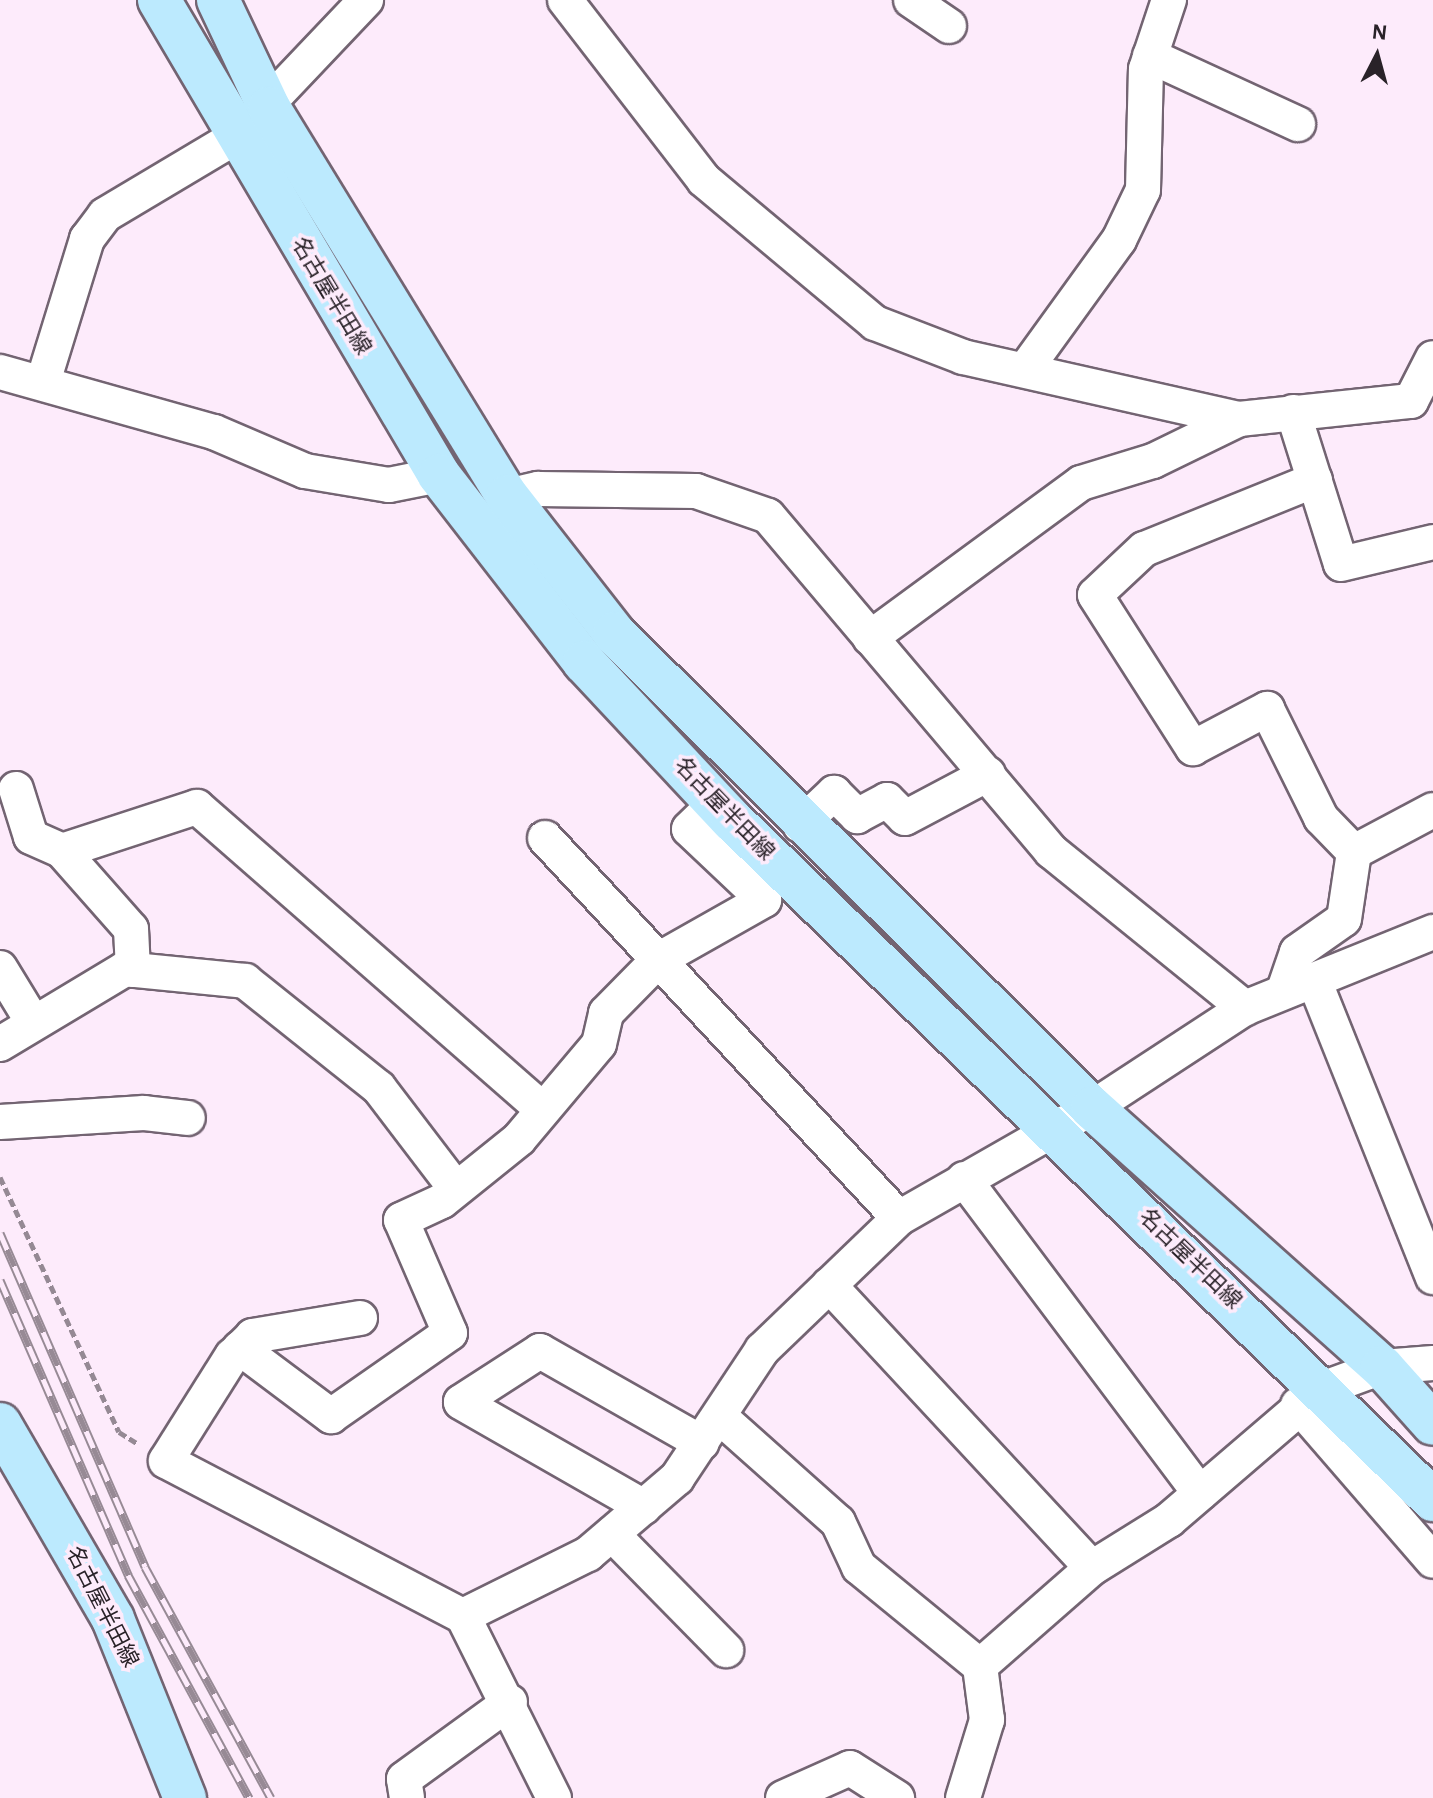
<!DOCTYPE html>
<meta charset="utf-8">
<style>
body{margin:0}
#map{position:relative;width:1433px;height:1798px;overflow:hidden;background:#fdebfb;font-family:"Alegreya Sans","Noto Sans JP",sans-serif}
div>[style]{position:absolute}
.path>*{height:5px;margin-top:-2.5px;transform-origin:0;background:repeating-linear-gradient(90deg,#958994 0 8px,transparent 0 12px)}
.roads{filter:drop-shadow(2px 0 #736472) drop-shadow(-2px 0 #736472) drop-shadow(0 2px #736472) drop-shadow(0 -2px #736472)}
.minor>*{height:34px;margin:-17px;padding:0 17px;transform-origin:17px;border-radius:17px;background:#fff}
.major>*{height:42px;margin:-21px;padding:0 21px;transform-origin:21px;border-radius:21px;background:#bceafe}
.rail>*{height:9px;margin-top:-4.5px;transform-origin:0;background:repeating-linear-gradient(90deg,#fdebfb 0 18px,#978a95 0 36px);box-sizing:border-box;border-block:2px solid #978a95}
span{translate:-50% -50%;white-space:nowrap;text-align:center;line-height:1.15;-webkit-text-stroke:7px #fdebfb;paint-order:stroke}
.street-label{font-size:22px;color:#292228}
.north{position:absolute;left:1337px;top:16px;width:80px;height:80px;-webkit-text-stroke:6px #fdebfb;paint-order:stroke;rotate:6deg;font-size:22px;font-weight:700;line-height:32px;text-align:center;color:#292228}
.north::after{content:'';display:block;margin:auto;width:28px;height:36px;background:#292228;clip-path:polygon(50% 0,100% 100%,50% 72%,0 100%)}
</style>
<div id="map">
<div class="path">
<i style="left:0;top:1177px;width:281px;rotate:65deg"></i>
<i style="left:119px;top:1432px;width:22px;rotate:32deg"></i>
</div>
<div class="roads">
<div class="minor">
<i style="left:565px;top:0;width:227px;rotate:52.3deg"></i>
<i style="left:704px;top:180px;width:223px;rotate:39.9deg"></i>
<i style="left:875px;top:323px;width:94px;rotate:21.1deg"></i>
<i style="left:963px;top:357px;width:283px;rotate:12.7deg"></i>
<i style="left:911px;top:0;width:46px;rotate:34.4deg"></i>
<i style="left:1150px;top:56px;width:163px;rotate:24.7deg"></i>
<i style="left:1027px;top:367px;width:157px;rotate:-54.1deg"></i>
<i style="left:1119px;top:240px;width:55px;rotate:-64.4deg"></i>
<i style="left:1143px;top:190px;width:121px;rotate:-88.6deg"></i>
<i style="left:1146px;top:69px;width:73px;rotate:-71.6deg"></i>
<i style="left:0;top:372px;width:222px;rotate:15.7deg"></i>
<i style="left:214px;top:432px;width:99px;rotate:23.2deg"></i>
<i style="left:305px;top:471px;width:85px;rotate:9.5deg"></i>
<i style="left:389px;top:485px;width:51px;rotate:-11.3deg"></i>
<i style="left:43px;top:382px;width:150px;rotate:-72.9deg"></i>
<i style="left:87px;top:239px;width:30px;rotate:-53deg"></i>
<i style="left:105px;top:215px;width:152px;rotate:-30.8deg"></i>
<i style="left:236px;top:137px;width:189px;rotate:-46.5deg"></i>
<i style="left:1293px;top:412px;width:159px;rotate:72.5deg"></i>
<i style="left:1341px;top:564px;width:95px;rotate:-13.4deg"></i>
<i style="left:1315px;top:480px;width:184px;rotate:158deg"></i>
<i style="left:1144px;top:549px;width:67px;rotate:136.8deg"></i>
<i style="left:1095px;top:595px;width:182px;rotate:57.4deg"></i>
<i style="left:1193px;top:748px;width:84px;rotate:-27.8deg"></i>
<i style="left:1267px;top:709px;width:122px;rotate:63.6deg"></i>
<i style="left:1321px;top:818px;width:47px;rotate:45.9deg"></i>
<i style="left:507px;top:496px;width:32px;rotate:-13deg"></i>
<i style="left:538px;top:489px;width:158px;rotate:0.7deg"></i>
<i style="left:696px;top:491px;width:76px;rotate:19.1deg"></i>
<i style="left:768px;top:516px;width:439px;rotate:49.8deg"></i>
<i style="left:1051px;top:851px;width:250px;rotate:39deg"></i>
<i style="left:870px;top:638px;width:262px;rotate:-36.3deg"></i>
<i style="left:1081px;top:483px;width:75px;rotate:-17deg"></i>
<i style="left:1153px;top:461px;width:96px;rotate:-26deg"></i>
<i style="left:1239px;top:419px;width:173px;rotate:-6deg"></i>
<i style="left:1411px;top:401px;width:48px;rotate:-62.9deg"></i>
<i style="left:16px;top:789px;width:50px;rotate:72.6deg"></i>
<i style="left:31px;top:837px;width:34px;rotate:24deg"></i>
<i style="left:62px;top:851px;width:142px;rotate:-18.1deg"></i>
<i style="left:197px;top:807px;width:459px;rotate:41.2deg"></i>
<i style="left:800px;top:825px;width:47px;rotate:-43.3deg"></i>
<i style="left:834px;top:793px;width:33px;rotate:45deg"></i>
<i style="left:857px;top:816px;width:34px;rotate:-28deg"></i>
<i style="left:887px;top:800px;width:25px;rotate:45deg"></i>
<i style="left:905px;top:818px;width:94px;rotate:-27.9deg"></i>
<i style="left:545px;top:838px;width:519px;rotate:47.03deg"></i>
<i style="left:62px;top:851px;width:104px;rotate:48.5deg"></i>
<i style="left:131px;top:929px;width:41px;rotate:87.2deg"></i>
<i style="left:0;top:968px;width:63px;rotate:58.6deg"></i>
<i style="left:1314px;top:980px;width:320px;rotate:68.2deg"></i>
<i style="left:1285px;top:987px;width:37px;rotate:-71deg"></i>
<i style="left:1297px;top:952px;width:57px;rotate:-35.1deg"></i>
<i style="left:1344px;top:919px;width:68px;rotate:-81.5deg"></i>
<i style="left:1354px;top:852px;width:89px;rotate:-28deg"></i>
<i style="left:0;top:1044px;width:146px;rotate:-31deg"></i>
<i style="left:125px;top:969px;width:121px;rotate:5.7deg"></i>
<i style="left:245px;top:981px;width:171px;rotate:38.6deg"></i>
<i style="left:379px;top:1088px;width:122px;rotate:52.7deg"></i>
<i style="left:0;top:1122px;width:144px;rotate:-3.6deg"></i>
<i style="left:144px;top:1113px;width:44px;rotate:6.5deg"></i>
<i style="left:964px;top:1179px;width:393px;rotate:53.1deg"></i>
<i style="left:829px;top:1285px;width:386px;rotate:47.1deg"></i>
<i style="left:360px;top:1318px;width:109px;rotate:170.5deg"></i>
<i style="left:253px;top:1336px;width:29px;rotate:136deg"></i>
<i style="left:232px;top:1356px;width:124px;rotate:122.2deg"></i>
<i style="left:166px;top:1461px;width:335px;rotate:27.6deg"></i>
<i style="left:240px;top:1348px;width:114px;rotate:36.8deg"></i>
<i style="left:331px;top:1416px;width:145px;rotate:-34.9deg"></i>
<i style="left:450px;top:1333px;width:123px;rotate:-113.4deg"></i>
<i style="left:401px;top:1220px;width:45px;rotate:-24.9deg"></i>
<i style="left:442px;top:1201px;width:99px;rotate:-38.8deg"></i>
<i style="left:519px;top:1139px;width:124px;rotate:-49.9deg"></i>
<i style="left:599px;top:1044px;width:32px;rotate:-77deg"></i>
<i style="left:606px;top:1013px;width:74px;rotate:-45.5deg"></i>
<i style="left:658px;top:960px;width:122px;rotate:-29.5deg"></i>
<i style="left:764px;top:900px;width:103px;rotate:-136.6deg"></i>
<i style="left:689px;top:829px;width:37px;rotate:-44deg"></i>
<i style="left:1298px;top:1405px;width:206px;rotate:49.1deg"></i>
<i style="left:720px;top:1417px;width:158px;rotate:41.7deg"></i>
<i style="left:838px;top:1522px;width:50px;rotate:65deg"></i>
<i style="left:859px;top:1567px;width:156px;rotate:39.3deg"></i>
<i style="left:644px;top:1507px;width:211px;rotate:-150.2deg"></i>
<i style="left:461px;top:1402px;width:94px;rotate:-32.8deg"></i>
<i style="left:540px;top:1351px;width:186px;rotate:29.6deg"></i>
<i style="left:612px;top:1534px;width:163px;rotate:45.5deg"></i>
<i style="left:407px;top:1798px;width:19px;rotate:-99deg"></i>
<i style="left:404px;top:1779px;width:131px;rotate:-36deg"></i>
<i style="left:554px;top:1798px;width:203px;rotate:-116.6deg"></i>
<i style="left:463px;top:1616px;width:140px;rotate:-26.4deg"></i>
<i style="left:588px;top:1554px;width:117px;rotate:-40.5deg"></i>
<i style="left:677px;top:1478px;width:154px;rotate:-56.4deg"></i>
<i style="left:762px;top:1350px;width:190px;rotate:-43.9deg"></i>
<i style="left:899px;top:1218px;width:222px;rotate:-29.7deg"></i>
<i style="left:1092px;top:1108px;width:183px;rotate:-33.2deg"></i>
<i style="left:1245px;top:1008px;width:203px;rotate:-22deg"></i>
<i style="left:783px;top:1798px;width:73px;rotate:-24.1deg"></i>
<i style="left:850px;top:1768px;width:56px;rotate:32.6deg"></i>
<i style="left:963px;top:1798px;width:82px;rotate:-72.9deg"></i>
<i style="left:987px;top:1720px;width:54px;rotate:-97.4deg"></i>
<i style="left:980px;top:1666px;width:149px;rotate:-41.2deg"></i>
<i style="left:1092px;top:1568px;width:91px;rotate:-31.9deg"></i>
<i style="left:1169px;top:1520px;width:201px;rotate:-40.6deg"></i>
<i style="left:1322px;top:1389px;width:64px;rotate:-20.1deg"></i>
<i style="left:1382px;top:1367px;width:51px;rotate:-4.5deg"></i>
</div>
<div class="major">
<i style="left:159px;top:0;width:551px;rotate:59.48deg"></i>
<i style="left:439px;top:475px;width:237px;rotate:52.2deg"></i>
<i style="left:584px;top:662px;width:216px;rotate:46.9deg"></i>
<i style="left:732px;top:820px;width:977px;rotate:44.13deg"></i>
<i style="left:218px;top:0;width:119px;rotate:64.7deg"></i>
<i style="left:269px;top:108px;width:455px;rotate:58.5deg"></i>
<i style="left:507px;top:496px;width:174px;rotate:52deg"></i>
<i style="left:614px;top:633px;width:674px;rotate:44.82deg"></i>
<i style="left:1092px;top:1108px;width:389px;rotate:41.8deg"></i>
<i style="left:1382px;top:1367px;width:76px;rotate:48.2deg"></i>
<i style="left:0;top:1424px;width:225px;rotate:59.9deg"></i>
<i style="left:113px;top:1619px;width:193px;rotate:68.1deg"></i>
</div>
</div>
<div class="rail">
<i style="left:0;top:1233px;width:364px;rotate:66.5deg"></i>
<i style="left:145px;top:1567px;width:263px;rotate:61.4deg"></i>
<i style="left:0;top:1280px;width:322px;rotate:66.5deg"></i>
<i style="left:128px;top:1575px;width:254px;rotate:61.5deg"></i>
</div>
<div class="street-label">
<span style="left:331px;top:296px;rotate:59deg">名古屋半田線</span>
<span style="left:724px;top:809px;rotate:46deg">名古屋半田線</span>
<span style="left:1190px;top:1259px;rotate:44deg">名古屋半田線</span>
<span style="left:102px;top:1607px;rotate:63deg">名古屋半田線</span>
</div>
<div class="north">N</div>
</div>
